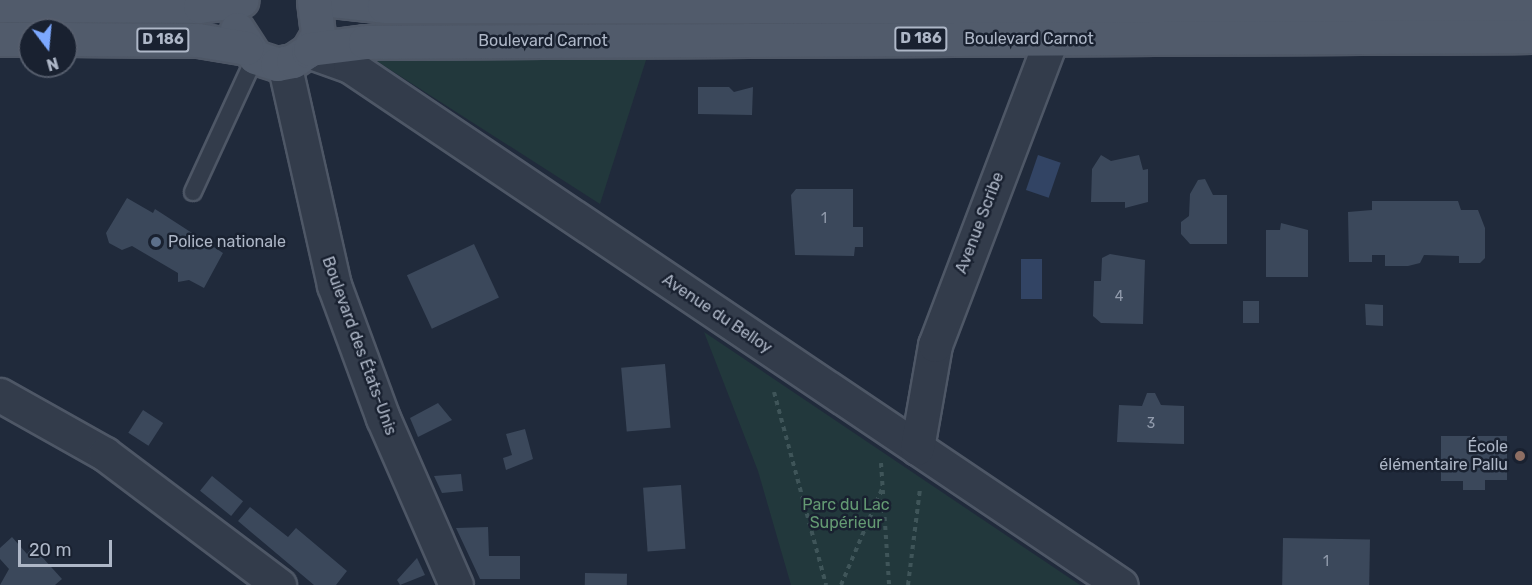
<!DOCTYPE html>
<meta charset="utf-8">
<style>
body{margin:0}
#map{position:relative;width:1532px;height:585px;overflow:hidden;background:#202a3b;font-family:Rubik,sans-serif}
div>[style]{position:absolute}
.green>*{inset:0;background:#22383c}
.water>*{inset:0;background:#324464;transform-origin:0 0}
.building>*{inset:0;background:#3b485b;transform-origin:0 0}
.path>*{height:4px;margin-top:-2px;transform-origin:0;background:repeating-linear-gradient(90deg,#3f5559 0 4.5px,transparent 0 9px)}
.roads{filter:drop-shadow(2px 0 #4e5766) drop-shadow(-2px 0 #4e5766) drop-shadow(0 2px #4e5766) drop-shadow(0 -2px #4e5766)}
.service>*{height:16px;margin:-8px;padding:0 8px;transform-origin:8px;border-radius:8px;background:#333c4b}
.minor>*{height:33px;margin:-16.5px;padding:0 16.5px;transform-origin:16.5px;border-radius:16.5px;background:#333c4b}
.primary>*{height:33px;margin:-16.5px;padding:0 16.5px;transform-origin:16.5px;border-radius:16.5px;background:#515b6b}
.dots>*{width:16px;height:16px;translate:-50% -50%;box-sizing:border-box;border:3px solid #192130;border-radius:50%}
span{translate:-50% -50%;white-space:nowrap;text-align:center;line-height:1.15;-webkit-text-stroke:5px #192130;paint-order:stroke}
.number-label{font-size:14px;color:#919bac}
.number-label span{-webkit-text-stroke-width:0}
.shield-label span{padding:2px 4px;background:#192130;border:2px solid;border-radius:4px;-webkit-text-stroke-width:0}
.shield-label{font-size:15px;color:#aeb7c7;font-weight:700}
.street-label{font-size:16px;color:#aeb7c7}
.poi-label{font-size:16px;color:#aeb7c7}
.left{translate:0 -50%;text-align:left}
.right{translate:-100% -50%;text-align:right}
.park-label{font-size:16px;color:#649a73}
.north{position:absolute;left:18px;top:18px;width:60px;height:60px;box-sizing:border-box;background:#192130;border:2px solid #555d6c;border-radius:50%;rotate:164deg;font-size:16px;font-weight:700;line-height:24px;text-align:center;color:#aeb7c7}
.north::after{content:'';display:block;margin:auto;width:21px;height:27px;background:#7ca8ff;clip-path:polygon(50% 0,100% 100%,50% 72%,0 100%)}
.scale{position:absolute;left:18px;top:540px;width:94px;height:27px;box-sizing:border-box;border:3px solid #aeb7c7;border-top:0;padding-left:8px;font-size:18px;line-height:21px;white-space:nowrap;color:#aeb7c7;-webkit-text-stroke:4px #192130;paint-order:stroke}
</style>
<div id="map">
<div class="green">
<i style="clip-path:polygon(647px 57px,600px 204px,375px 60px)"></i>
<i style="clip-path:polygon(704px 332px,1080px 585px,791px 585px,758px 471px)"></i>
</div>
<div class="water">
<i style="left:1038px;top:155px;width:24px;height:37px;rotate:19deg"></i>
<i style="left:1021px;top:259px;width:21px;height:40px"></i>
</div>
<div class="building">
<i style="clip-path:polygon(698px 87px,729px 87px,734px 92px,753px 87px,752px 115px,698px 114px)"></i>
<i style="clip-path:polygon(1101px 155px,1111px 161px,1139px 155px,1143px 170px,1148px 169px,1148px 202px,1125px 208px,1125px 202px,1091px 202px,1092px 169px)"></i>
<i style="clip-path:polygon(1205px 179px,1213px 195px,1227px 195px,1227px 244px,1190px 244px,1181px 234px,1181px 222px,1189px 216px,1190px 194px,1198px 180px)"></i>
<i style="clip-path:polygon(796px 189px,853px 189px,853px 227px,863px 227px,863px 247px,855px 247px,854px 256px,795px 255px,791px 195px)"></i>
<i style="clip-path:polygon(127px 198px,153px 213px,155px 209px,223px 253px,204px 288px,189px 280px,178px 282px,178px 273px,132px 246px,122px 250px,109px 243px,106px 233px)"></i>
<i style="clip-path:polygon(1372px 201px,1458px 201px,1461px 210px,1478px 210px,1485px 228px,1485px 258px,1480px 263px,1459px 263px,1459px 256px,1424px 255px,1420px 263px,1408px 266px,1385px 266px,1385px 255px,1372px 255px,1372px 262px,1349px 262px,1348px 212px,1372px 210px)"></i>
<i style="clip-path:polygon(1281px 223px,1308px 230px,1308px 277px,1266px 277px,1266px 230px,1280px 230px)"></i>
<i style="left:474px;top:244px;width:59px;height:74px;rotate:65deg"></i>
<i style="clip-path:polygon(1110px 254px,1145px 260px,1143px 324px,1101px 323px,1093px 316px,1094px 281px,1101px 281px,1102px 258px)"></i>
<i style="left:1243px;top:301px;width:16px;height:22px"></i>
<i style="clip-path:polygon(1365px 304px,1383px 305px,1383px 326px,1366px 325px)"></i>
<i style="left:665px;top:364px;width:64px;height:44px;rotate:85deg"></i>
<i style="clip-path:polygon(1147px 393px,1155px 393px,1161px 405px,1184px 406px,1184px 444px,1117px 442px,1119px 405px,1142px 406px)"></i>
<i style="clip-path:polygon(438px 403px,452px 420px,418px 437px,410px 418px)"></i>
<i style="left:143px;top:410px;width:24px;height:27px;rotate:33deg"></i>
<i style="clip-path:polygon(525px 429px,533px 459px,506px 470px,503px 458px,512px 455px,506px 434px)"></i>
<i style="clip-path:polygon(1441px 436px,1507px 436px,1507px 480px,1485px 480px,1485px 490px,1463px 490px,1463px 481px,1441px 481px)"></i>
<i style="clip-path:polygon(461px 474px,463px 491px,442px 493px,434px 476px)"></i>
<i style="left:212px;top:476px;width:40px;height:19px;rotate:39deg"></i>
<i style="left:681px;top:485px;width:64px;height:38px;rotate:86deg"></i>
<i style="clip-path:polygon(250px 507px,288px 537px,296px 528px,347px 571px,336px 585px,314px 585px,238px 521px)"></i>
<i style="clip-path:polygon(488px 527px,489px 556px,520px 556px,520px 579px,480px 579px,456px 528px)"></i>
<i style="clip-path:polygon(12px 537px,27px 554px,33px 547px,62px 579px,55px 585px,0 585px,9px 569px,0 559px,0 548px)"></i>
<i style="left:1283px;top:538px;width:87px;height:47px;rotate:1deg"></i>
<i style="clip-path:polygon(417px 558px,425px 575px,400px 585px,397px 580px)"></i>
<i style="left:585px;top:573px;width:42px;height:12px;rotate:1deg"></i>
</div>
<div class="path">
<i style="left:774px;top:392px;width:200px;rotate:74.9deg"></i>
<i style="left:881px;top:463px;width:122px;rotate:86.2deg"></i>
<i style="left:841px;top:585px;width:104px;rotate:-66.9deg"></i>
<i style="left:908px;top:585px;width:98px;rotate:-82.9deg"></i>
</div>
<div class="roads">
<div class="service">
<i style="left:193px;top:192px;width:149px;rotate:-65.3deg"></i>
</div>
<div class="minor">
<i style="left:308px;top:51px;width:45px;rotate:19.7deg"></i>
<i style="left:350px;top:66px;width:929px;rotate:33.95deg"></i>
<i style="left:284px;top:63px;width:228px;rotate:77.3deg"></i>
<i style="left:334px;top:285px;width:142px;rotate:69.8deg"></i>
<i style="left:383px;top:418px;width:182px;rotate:66.4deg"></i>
<i style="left:0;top:395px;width:120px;rotate:29.3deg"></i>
<i style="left:105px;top:454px;width:218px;rotate:37deg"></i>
<i style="left:917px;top:448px;width:105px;rotate:-80.1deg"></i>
<i style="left:935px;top:345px;width:354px;rotate:-69.2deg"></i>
</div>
<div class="primary">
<i style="left:332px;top:0;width:52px;rotate:6.6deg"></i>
<i style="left:384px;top:6px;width:1148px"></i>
<i style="left:0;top:5px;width:200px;rotate:0.3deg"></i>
<i style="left:200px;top:6px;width:42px;rotate:-8.1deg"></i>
<i style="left:237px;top:29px;width:33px;rotate:57deg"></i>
<i style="left:255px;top:57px;width:23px;rotate:18deg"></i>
<i style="left:277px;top:64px;width:16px;rotate:-11deg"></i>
<i style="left:293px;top:61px;width:18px;rotate:-34deg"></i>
<i style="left:308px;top:51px;width:20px;rotate:-60deg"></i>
<i style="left:318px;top:34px;width:34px;rotate:-97deg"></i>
<i style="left:0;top:39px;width:30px"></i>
<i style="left:66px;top:39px;width:132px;rotate:0.4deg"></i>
<i style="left:198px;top:40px;width:49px;rotate:9.5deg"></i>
<i style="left:310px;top:49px;width:55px;rotate:-7.3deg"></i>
<i style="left:365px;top:42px;width:1167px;rotate:-0.29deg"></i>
</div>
</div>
<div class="dots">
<i style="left:156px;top:242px;background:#5c6f8a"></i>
<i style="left:1520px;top:456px;background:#8d6e63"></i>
</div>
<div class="number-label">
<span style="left:824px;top:219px">1</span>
<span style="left:1119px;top:297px">4</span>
<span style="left:1151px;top:424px">3</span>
<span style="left:1326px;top:562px">1</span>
</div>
<div class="shield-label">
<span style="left:921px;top:39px">D 186</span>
<span style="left:163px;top:40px">D 186</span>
</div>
<div class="street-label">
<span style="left:1029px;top:39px">Boulevard Carnot</span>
<span style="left:543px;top:41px">Boulevard Carnot</span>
<span style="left:980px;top:223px;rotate:-69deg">Avenue Scribe</span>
<span style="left:717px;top:314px;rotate:34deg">Avenue du Belloy</span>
<span style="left:359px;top:346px;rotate:70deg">Boulevard des États-Unis</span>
</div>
<div class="poi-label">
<span class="left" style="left:168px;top:242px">Police nationale</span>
<span class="right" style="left:1508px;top:456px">École<br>élémentaire Pallu</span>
</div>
<div class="park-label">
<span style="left:846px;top:514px">Parc du Lac<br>Supérieur</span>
</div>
<div class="north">N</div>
<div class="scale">20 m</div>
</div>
